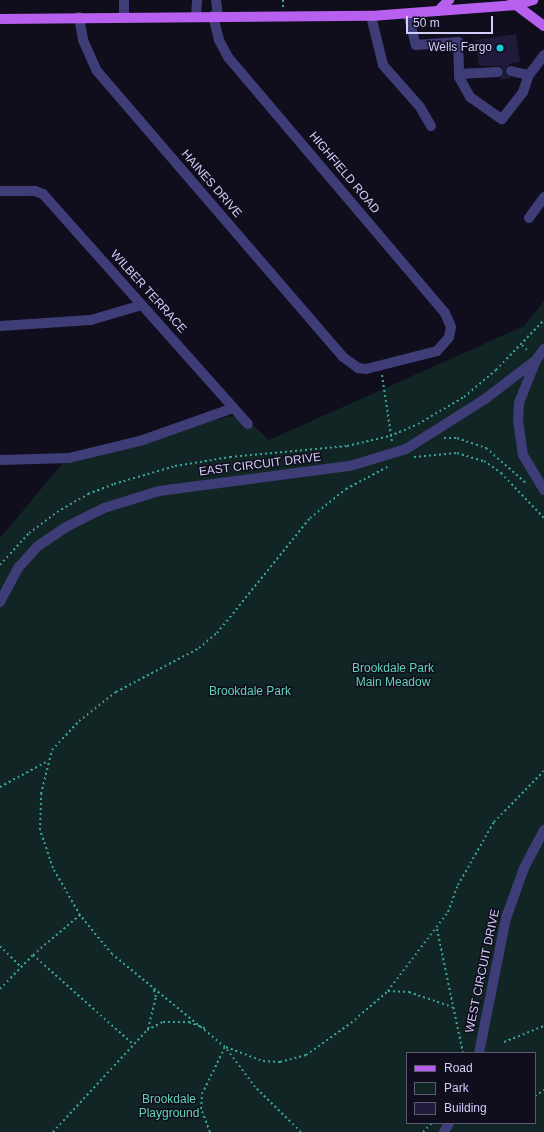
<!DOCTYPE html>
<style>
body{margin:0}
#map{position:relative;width:544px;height:1132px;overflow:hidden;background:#100d1c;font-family:Arial,sans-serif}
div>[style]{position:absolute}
.green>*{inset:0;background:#112524}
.building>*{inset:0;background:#211b3b}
.path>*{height:2px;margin-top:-1px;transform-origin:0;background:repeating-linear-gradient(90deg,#38a39b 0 2px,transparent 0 5px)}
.minor>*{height:10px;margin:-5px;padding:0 5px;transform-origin:5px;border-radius:5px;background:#3e3d77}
.major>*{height:10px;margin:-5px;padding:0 5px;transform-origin:5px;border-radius:5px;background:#b75fef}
.dots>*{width:11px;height:11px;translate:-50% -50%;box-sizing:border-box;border:2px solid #100d1c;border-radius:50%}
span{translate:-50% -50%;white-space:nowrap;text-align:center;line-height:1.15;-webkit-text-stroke:3px #100d1c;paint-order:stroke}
.poi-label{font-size:12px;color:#d2cdfa}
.right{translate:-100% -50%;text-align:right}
.street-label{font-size:12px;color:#d2cdfa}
.park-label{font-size:12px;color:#61d2b4}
.legend{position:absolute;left:406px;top:1052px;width:130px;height:72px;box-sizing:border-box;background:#100d1c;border:1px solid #5e5a75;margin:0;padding:5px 7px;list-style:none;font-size:12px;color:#d2cdfa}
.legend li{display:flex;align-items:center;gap:8px;height:20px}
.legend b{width:20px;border:1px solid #5e5a75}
.scale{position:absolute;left:406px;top:16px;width:87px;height:18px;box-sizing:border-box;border:2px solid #d2cdfa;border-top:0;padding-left:5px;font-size:12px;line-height:14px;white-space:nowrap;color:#d2cdfa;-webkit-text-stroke:3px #100d1c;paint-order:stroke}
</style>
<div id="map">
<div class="green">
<i style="clip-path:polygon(evenodd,544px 301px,544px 1132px,0 1132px,0 538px,72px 452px,241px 414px,269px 440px,524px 326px,544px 301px,407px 1053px,535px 1053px,535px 1123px,407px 1123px,407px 1053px)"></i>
</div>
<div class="building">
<i style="clip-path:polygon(516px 34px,520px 62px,510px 64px,505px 70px,506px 75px,512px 78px,499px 80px,504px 72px,501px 66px,479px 66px,475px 40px)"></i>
</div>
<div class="path">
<i style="left:283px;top:7px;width:7px;rotate:-90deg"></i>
<i style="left:522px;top:345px;width:10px;rotate:45deg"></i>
<i style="left:382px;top:375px;width:68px;rotate:81.5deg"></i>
<i style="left:444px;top:438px;width:13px"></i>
<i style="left:457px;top:438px;width:31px;rotate:19deg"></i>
<i style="left:486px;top:448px;width:53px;rotate:41.2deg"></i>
<i style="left:414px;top:457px;width:43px;rotate:-5.3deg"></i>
<i style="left:457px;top:453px;width:28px;rotate:17deg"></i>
<i style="left:484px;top:461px;width:21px;rotate:35deg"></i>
<i style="left:501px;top:473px;width:62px;rotate:46.3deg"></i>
<i style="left:0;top:565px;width:43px;rotate:-47.8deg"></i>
<i style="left:29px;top:533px;width:35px;rotate:-37deg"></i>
<i style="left:57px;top:512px;width:36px;rotate:-30deg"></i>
<i style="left:88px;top:494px;width:28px;rotate:-21deg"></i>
<i style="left:114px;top:484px;width:64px;rotate:-16.4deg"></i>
<i style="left:175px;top:466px;width:56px;rotate:-9.3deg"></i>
<i style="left:230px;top:457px;width:118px;rotate:-5.4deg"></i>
<i style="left:347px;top:446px;width:44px;rotate:-13.1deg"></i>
<i style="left:390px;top:436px;width:30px;rotate:-23deg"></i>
<i style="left:418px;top:424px;width:53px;rotate:-30.4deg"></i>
<i style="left:464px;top:397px;width:42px;rotate:-40.2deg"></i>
<i style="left:496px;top:370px;width:69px;rotate:-46.2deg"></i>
<i style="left:0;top:787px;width:52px;rotate:-28.5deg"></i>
<i style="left:437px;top:929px;width:127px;rotate:78.2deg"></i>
<i style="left:0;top:946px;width:30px;rotate:45deg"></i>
<i style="left:33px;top:955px;width:135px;rotate:41.7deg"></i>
<i style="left:0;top:989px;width:47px;rotate:-45.9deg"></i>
<i style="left:33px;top:955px;width:62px;rotate:-40.4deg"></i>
<i style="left:388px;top:991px;width:21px;rotate:3deg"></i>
<i style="left:409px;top:992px;width:46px;rotate:19.2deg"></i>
<i style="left:148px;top:1029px;width:33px;rotate:-76deg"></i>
<i style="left:156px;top:997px;width:10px;rotate:-107deg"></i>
<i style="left:504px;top:1042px;width:43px;rotate:-21.8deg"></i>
<i style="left:226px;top:1047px;width:40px;rotate:21deg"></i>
<i style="left:263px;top:1061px;width:17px;rotate:3deg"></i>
<i style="left:280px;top:1062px;width:27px;rotate:-15deg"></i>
<i style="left:306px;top:1055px;width:55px;rotate:-35.4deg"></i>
<i style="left:351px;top:1023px;width:49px;rotate:-40.9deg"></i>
<i style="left:388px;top:991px;width:99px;rotate:-52.8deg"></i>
<i style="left:448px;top:912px;width:29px;rotate:-70deg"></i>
<i style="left:458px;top:885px;width:73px;rotate:-60.3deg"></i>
<i style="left:494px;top:822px;width:71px;rotate:-45.6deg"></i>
<i style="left:535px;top:1096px;width:11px;rotate:-34deg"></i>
<i style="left:53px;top:1132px;width:139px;rotate:-47.3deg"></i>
<i style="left:147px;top:1030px;width:18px;rotate:-27deg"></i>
<i style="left:163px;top:1022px;width:26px"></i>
<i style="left:189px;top:1022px;width:18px;rotate:22deg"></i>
<i style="left:210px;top:1132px;width:25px;rotate:-111deg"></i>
<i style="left:201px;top:1109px;width:15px;rotate:-86deg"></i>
<i style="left:202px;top:1094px;width:52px;rotate:-63.9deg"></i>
<i style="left:301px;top:1132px;width:64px;rotate:-135.6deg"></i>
<i style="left:255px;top:1087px;width:50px;rotate:-126.9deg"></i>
<i style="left:225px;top:1047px;width:146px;rotate:-140.5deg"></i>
<i style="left:112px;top:954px;width:50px;rotate:-129.4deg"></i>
<i style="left:80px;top:915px;width:54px;rotate:-119.9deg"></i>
<i style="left:53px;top:868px;width:40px;rotate:-108.9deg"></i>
<i style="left:40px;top:830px;width:36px;rotate:-88deg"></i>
<i style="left:41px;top:794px;width:45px;rotate:-76deg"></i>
<i style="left:52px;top:750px;width:40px;rotate:-47deg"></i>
<i style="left:79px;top:721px;width:47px;rotate:-38.1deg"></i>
<i style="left:116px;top:692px;width:94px;rotate:-27.9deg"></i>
<i style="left:199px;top:648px;width:23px;rotate:-40deg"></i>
<i style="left:217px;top:633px;width:148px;rotate:-51deg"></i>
<i style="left:310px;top:518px;width:46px;rotate:-38.9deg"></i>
<i style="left:346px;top:489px;width:47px;rotate:-28.2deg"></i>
<i style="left:423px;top:1132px;width:13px;rotate:-45deg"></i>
</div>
<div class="minor">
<i style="left:124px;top:0;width:17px;rotate:90deg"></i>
<i style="left:216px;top:0;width:16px;rotate:83deg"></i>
<i style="left:408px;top:14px;width:32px;rotate:76deg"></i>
<i style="left:416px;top:45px;width:42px;rotate:-4.1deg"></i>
<i style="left:458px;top:42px;width:35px;rotate:88deg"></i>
<i style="left:459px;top:77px;width:23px;rotate:61deg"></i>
<i style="left:470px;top:97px;width:39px;rotate:35deg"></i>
<i style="left:502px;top:119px;width:34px;rotate:-52deg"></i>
<i style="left:523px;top:92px;width:18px;rotate:-71deg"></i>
<i style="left:529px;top:75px;width:25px;rotate:-53deg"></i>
<i style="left:196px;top:16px;width:16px;rotate:-86deg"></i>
<i style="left:371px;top:16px;width:50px;rotate:76.2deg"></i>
<i style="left:383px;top:65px;width:56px;rotate:48.6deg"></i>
<i style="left:420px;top:107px;width:22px;rotate:60deg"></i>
<i style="left:79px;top:17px;width:23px;rotate:80deg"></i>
<i style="left:83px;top:40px;width:34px;rotate:66deg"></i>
<i style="left:97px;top:71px;width:377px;rotate:49.3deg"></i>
<i style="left:343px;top:357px;width:19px;rotate:36deg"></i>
<i style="left:358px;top:368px;width:8px;rotate:7deg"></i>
<i style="left:366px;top:369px;width:73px;rotate:-14.2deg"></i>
<i style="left:437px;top:351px;width:18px;rotate:-49deg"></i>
<i style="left:449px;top:337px;width:10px;rotate:-79deg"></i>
<i style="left:451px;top:327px;width:15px;rotate:-113deg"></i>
<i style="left:445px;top:313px;width:336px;rotate:-130.3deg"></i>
<i style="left:228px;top:57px;width:19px;rotate:-118deg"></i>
<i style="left:219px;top:40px;width:25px;rotate:-104deg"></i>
<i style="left:511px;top:71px;width:18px;rotate:13deg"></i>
<i style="left:459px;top:74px;width:39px;rotate:-3deg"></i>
<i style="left:0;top:191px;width:35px"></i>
<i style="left:35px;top:191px;width:9px;rotate:21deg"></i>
<i style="left:43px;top:194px;width:308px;rotate:48.3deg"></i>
<i style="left:529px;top:218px;width:26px;rotate:-54deg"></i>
<i style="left:0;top:326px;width:91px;rotate:-3.8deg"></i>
<i style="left:91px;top:320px;width:53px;rotate:-16.4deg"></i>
<i style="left:536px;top:360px;width:46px;rotate:111.6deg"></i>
<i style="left:519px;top:403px;width:17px;rotate:93deg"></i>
<i style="left:518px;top:420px;width:35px;rotate:82deg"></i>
<i style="left:523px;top:455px;width:41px;rotate:59deg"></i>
<i style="left:0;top:460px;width:69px;rotate:-1.7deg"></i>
<i style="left:69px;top:458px;width:73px;rotate:-13.5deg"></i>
<i style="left:140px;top:441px;width:99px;rotate:-19.5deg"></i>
<i style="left:0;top:602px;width:40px;rotate:-62deg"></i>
<i style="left:19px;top:567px;width:28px;rotate:-48deg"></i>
<i style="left:38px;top:546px;width:34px;rotate:-34deg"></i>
<i style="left:66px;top:527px;width:42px;rotate:-26.6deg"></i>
<i style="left:104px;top:508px;width:58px;rotate:-17.2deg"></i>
<i style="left:159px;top:491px;width:193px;rotate:-7.5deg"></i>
<i style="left:350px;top:466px;width:59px;rotate:-16.9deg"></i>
<i style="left:406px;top:449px;width:93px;rotate:-32.3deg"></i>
<i style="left:485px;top:399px;width:64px;rotate:-37.4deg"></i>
<i style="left:536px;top:360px;width:14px;rotate:-54deg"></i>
<i style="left:479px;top:1053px;width:138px;rotate:-78.7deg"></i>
<i style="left:506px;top:918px;width:53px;rotate:-70.2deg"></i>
<i style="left:524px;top:868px;width:43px;rotate:-62.2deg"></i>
<i style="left:444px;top:1132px;width:10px;rotate:-61deg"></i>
</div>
<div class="major">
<i style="left:512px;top:2px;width:40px;rotate:37deg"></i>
<i style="left:438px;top:11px;width:16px;rotate:-45deg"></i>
<i style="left:0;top:19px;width:371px;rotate:-0.5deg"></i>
<i style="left:371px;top:16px;width:145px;rotate:-4.3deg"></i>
<i style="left:516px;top:5px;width:18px;rotate:-16deg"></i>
</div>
<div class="dots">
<i style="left:500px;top:48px;background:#16cdde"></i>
</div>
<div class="poi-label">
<span class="right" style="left:492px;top:48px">Wells Fargo</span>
</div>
<div class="street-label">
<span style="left:344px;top:173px;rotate:50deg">HIGHFIELD ROAD</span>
<span style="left:211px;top:184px;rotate:49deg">HAINES DRIVE</span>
<span style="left:148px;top:292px;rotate:48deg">WILBER TERRACE</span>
<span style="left:260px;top:465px;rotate:-7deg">EAST CIRCUIT DRIVE</span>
<span style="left:483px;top:971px;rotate:-78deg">WEST CIRCUIT DRIVE</span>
</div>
<div class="park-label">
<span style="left:393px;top:676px">Brookdale Park<br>Main Meadow</span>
<span style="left:250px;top:692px">Brookdale Park</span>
<span style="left:169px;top:1107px">Brookdale<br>Playground</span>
</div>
<ul class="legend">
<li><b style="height:5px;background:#b75fef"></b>Road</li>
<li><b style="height:11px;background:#112524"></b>Park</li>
<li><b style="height:11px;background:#211b3b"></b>Building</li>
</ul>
<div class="scale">50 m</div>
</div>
